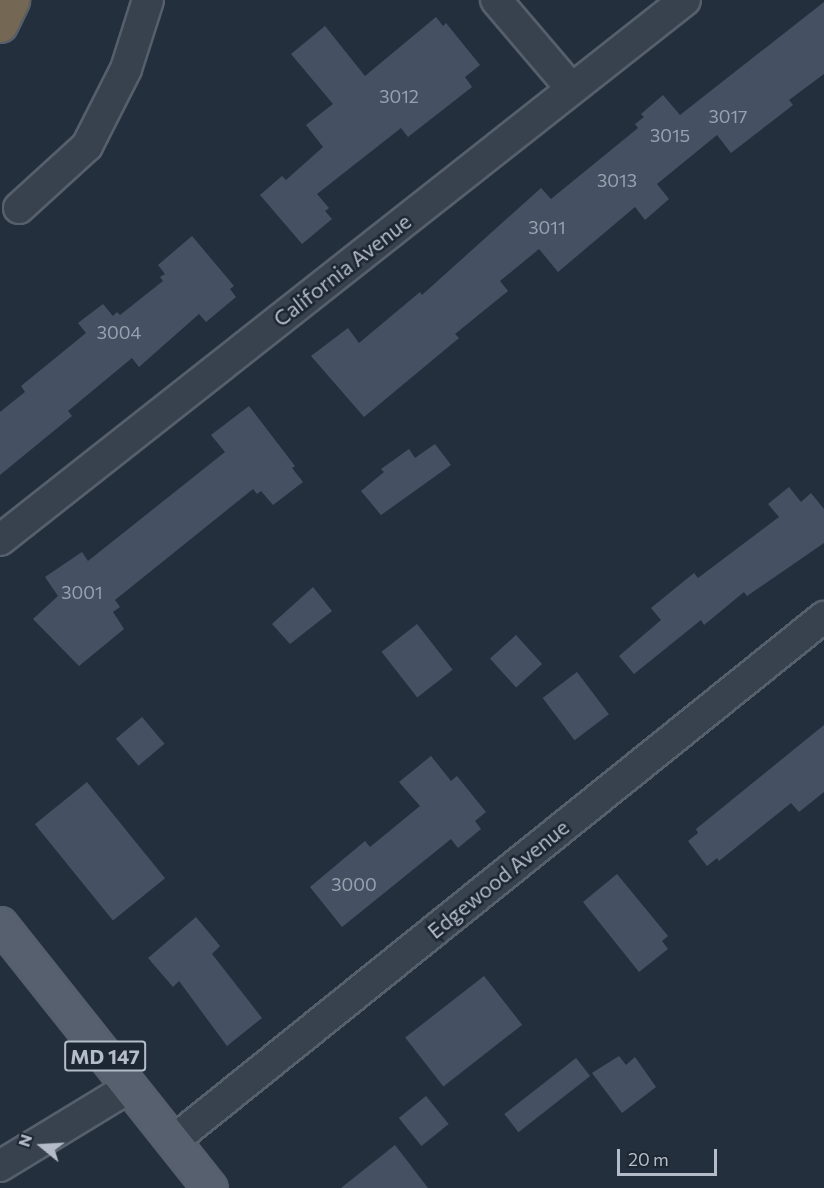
<!DOCTYPE html>
<style>
body{margin:0}
#map{position:relative;width:824px;height:1188px;overflow:hidden;background:#242f3e;font-family:Commissioner,sans-serif}
div>[style]{position:absolute}
.building>*{inset:0;background:#455162;transform-origin:0 0}
.roads{filter:drop-shadow(2px 0 #565f6c) drop-shadow(-2px 0 #565f6c) drop-shadow(0 2px #565f6c) drop-shadow(0 -2px #565f6c)}
.street>*{height:30px;margin:-15px;padding:0 15px;transform-origin:15px;border-radius:15px;background:#38414e}
.primary>*{height:33px;margin:-16.5px;padding:0 16.5px;transform-origin:16.5px;border-radius:16.5px;background:#56606e}
.highway>*{height:33px;margin:-16.5px;padding:0 16.5px;transform-origin:16.5px;border-radius:16.5px;background:#746855}
span{translate:-50% -50%;white-space:nowrap;text-align:center;line-height:1.15;-webkit-text-stroke:5px #1d2633;paint-order:stroke}
.number-label{font-size:18px;color:#98a1af}
.number-label span{-webkit-text-stroke-width:0}
.shield-label span{padding:2px 4px;background:#1d2633;border:2px solid;border-radius:4px;-webkit-text-stroke-width:0}
.shield-label{font-size:20px;color:#b4bcc9;font-weight:700}
.street-label{font-size:21px;color:#b4bcc9}
.north{position:absolute;left:12px;top:1116px;width:60px;height:60px;-webkit-text-stroke:4px #1d2633;paint-order:stroke;rotate:288deg;font-size:16px;font-weight:700;line-height:24px;text-align:center;color:#b4bcc9}
.north::after{content:'';display:block;margin:auto;width:21px;height:27px;background:#b4bcc9;clip-path:polygon(50% 0,100% 100%,50% 72%,0 100%)}
.scale{position:absolute;left:617px;top:1149px;width:100px;height:27px;box-sizing:border-box;border:3px solid #b4bcc9;border-top:0;padding-left:8px;font-size:18px;line-height:21px;white-space:nowrap;color:#b4bcc9;-webkit-text-stroke:4px #1d2633;paint-order:stroke}
</style>
<div id="map">
<div class="building">
<i style="clip-path:polygon(824px 2px,824px 74px,789px 100px,793px 105px,731px 153px,717px 135px,657px 184px,669px 199px,645px 220px,635px 207px,558px 272px,539px 249px,500px 281px,508px 291px,455px 334px,459px 338px,364px 417px,311px 356px,348px 328px,359px 343px,420px 292px,422px 295px,541px 188px,551px 199px,638px 128px,635px 124px,644px 117px,641px 114px,663px 95px,680px 115px)"></i>
<i style="clip-path:polygon(436px 17px,443px 26px,446px 23px,480px 65px,465px 77px,472px 87px,408px 137px,401px 128px,317px 194px,329px 208px,325px 211px,332px 219px,302px 244px,260px 195px,282px 176px,286px 180px,323px 147px,306px 125px,333px 104px,291px 54px,325px 26px,365px 76px)"></i>
<i style="clip-path:polygon(192px 236px,234px 286px,230px 289px,236px 297px,206px 322px,199px 314px,139px 367px,132px 358px,68px 411px,72px 416px,0 475px,0 412px,25px 392px,21px 386px,86px 333px,78px 323px,103px 304px,113px 316px,117px 312px,120px 315px,163px 281px,160px 277px,165px 274px,158px 265px)"></i>
<i style="clip-path:polygon(249px 406px,295px 466px,292px 468px,303px 482px,273px 505px,261px 491px,257px 494px,253px 489px,115px 600px,120px 607px,113px 612px,124px 629px,79px 666px,33px 619px,58px 596px,45px 577px,82px 552px,88px 561px,225px 452px,211px 435px)"></i>
<i style="clip-path:polygon(435px 444px,451px 465px,381px 515px,361px 491px,384px 472px,381px 469px,409px 449px,415px 458px)"></i>
<i style="clip-path:polygon(789px 487px,801px 502px,811px 493px,824px 509px,824px 543px,747px 596px,744px 592px,704px 625px,701px 620px,634px 674px,619px 656px,661px 620px,651px 608px,694px 573px,698px 578px,779px 517px,768px 504px)"></i>
<i style="clip-path:polygon(313px 587px,332px 611px,290px 644px,272px 624px)"></i>
<i style="left:417px;top:624px;width:58px;height:45px;rotate:52deg"></i>
<i style="left:516px;top:635px;width:39px;height:35px;rotate:48deg"></i>
<i style="left:577px;top:672px;width:53px;height:43px;rotate:53deg"></i>
<i style="left:142px;top:717px;width:35px;height:34px;rotate:50deg"></i>
<i style="clip-path:polygon(824px 725px,824px 792px,799px 812px,791px 803px,719px 861px,717px 858px,707px 866px,688px 841px,698px 833px,696px 829px)"></i>
<i style="clip-path:polygon(431px 756px,451px 781px,457px 776px,486px 812px,475px 821px,481px 829px,458px 848px,451px 839px,342px 927px,310px 887px,365px 841px,370px 847px,420px 806px,399px 782px)"></i>
<i style="left:87px;top:782px;width:124px;height:67px;rotate:51deg"></i>
<i style="clip-path:polygon(617px 874px,668px 936px,662px 941px,668px 949px,639px 972px,583px 902px)"></i>
<i style="clip-path:polygon(196px 917px,220px 946px,212px 954px,262px 1018px,227px 1046px,179px 981px,173px 987px,148px 958px)"></i>
<i style="left:484px;top:976px;width:62px;height:100px;rotate:52deg"></i>
<i style="clip-path:polygon(619px 1056px,626px 1065px,635px 1057px,656px 1087px,622px 1113px,592px 1073px)"></i>
<i style="left:576px;top:1058px;width:23px;height:91px;rotate:52deg"></i>
<i style="left:426px;top:1096px;width:36px;height:35px;rotate:51deg"></i>
<i style="clip-path:polygon(395px 1145px,428px 1188px,341px 1188px)"></i>
</div>
<div class="roads">
<div class="street">
<i style="left:496px;top:0;width:116px;rotate:49.6deg"></i>
<i style="left:19px;top:208px;width:92px;rotate:-42.4deg"></i>
<i style="left:87px;top:146px;width:86px;rotate:-63.1deg"></i>
<i style="left:126px;top:69px;width:72px;rotate:-72.3deg"></i>
<i style="left:0;top:540px;width:872px;rotate:-38.25deg"></i>
<i style="left:173px;top:1141px;width:836px;rotate:-38.83deg"></i>
<i style="left:0;top:1166px;width:152px;rotate:-31.3deg"></i>
</div>
<div class="primary">
<i style="left:0;top:924px;width:337px;rotate:51.5deg"></i>
</div>
<div class="highway">
<i style="left:0;top:25px;width:28px;rotate:-64deg"></i>
</div>
</div>
<div class="number-label">
<span style="left:399px;top:96px">3012</span>
<span style="left:728px;top:116px">3017</span>
<span style="left:670px;top:135px">3015</span>
<span style="left:617px;top:180px">3013</span>
<span style="left:547px;top:227px">3011</span>
<span style="left:119px;top:332px">3004</span>
<span style="left:82px;top:592px">3001</span>
<span style="left:354px;top:884px">3000</span>
</div>
<div class="shield-label">
<span style="left:105px;top:1056px">MD 147</span>
</div>
<div class="street-label">
<span style="left:342px;top:270px;rotate:-38deg">California Avenue</span>
<span style="left:498px;top:879px;rotate:-39deg">Edgewood Avenue</span>
</div>
<div class="north">N</div>
<div class="scale">20 m</div>
</div>
